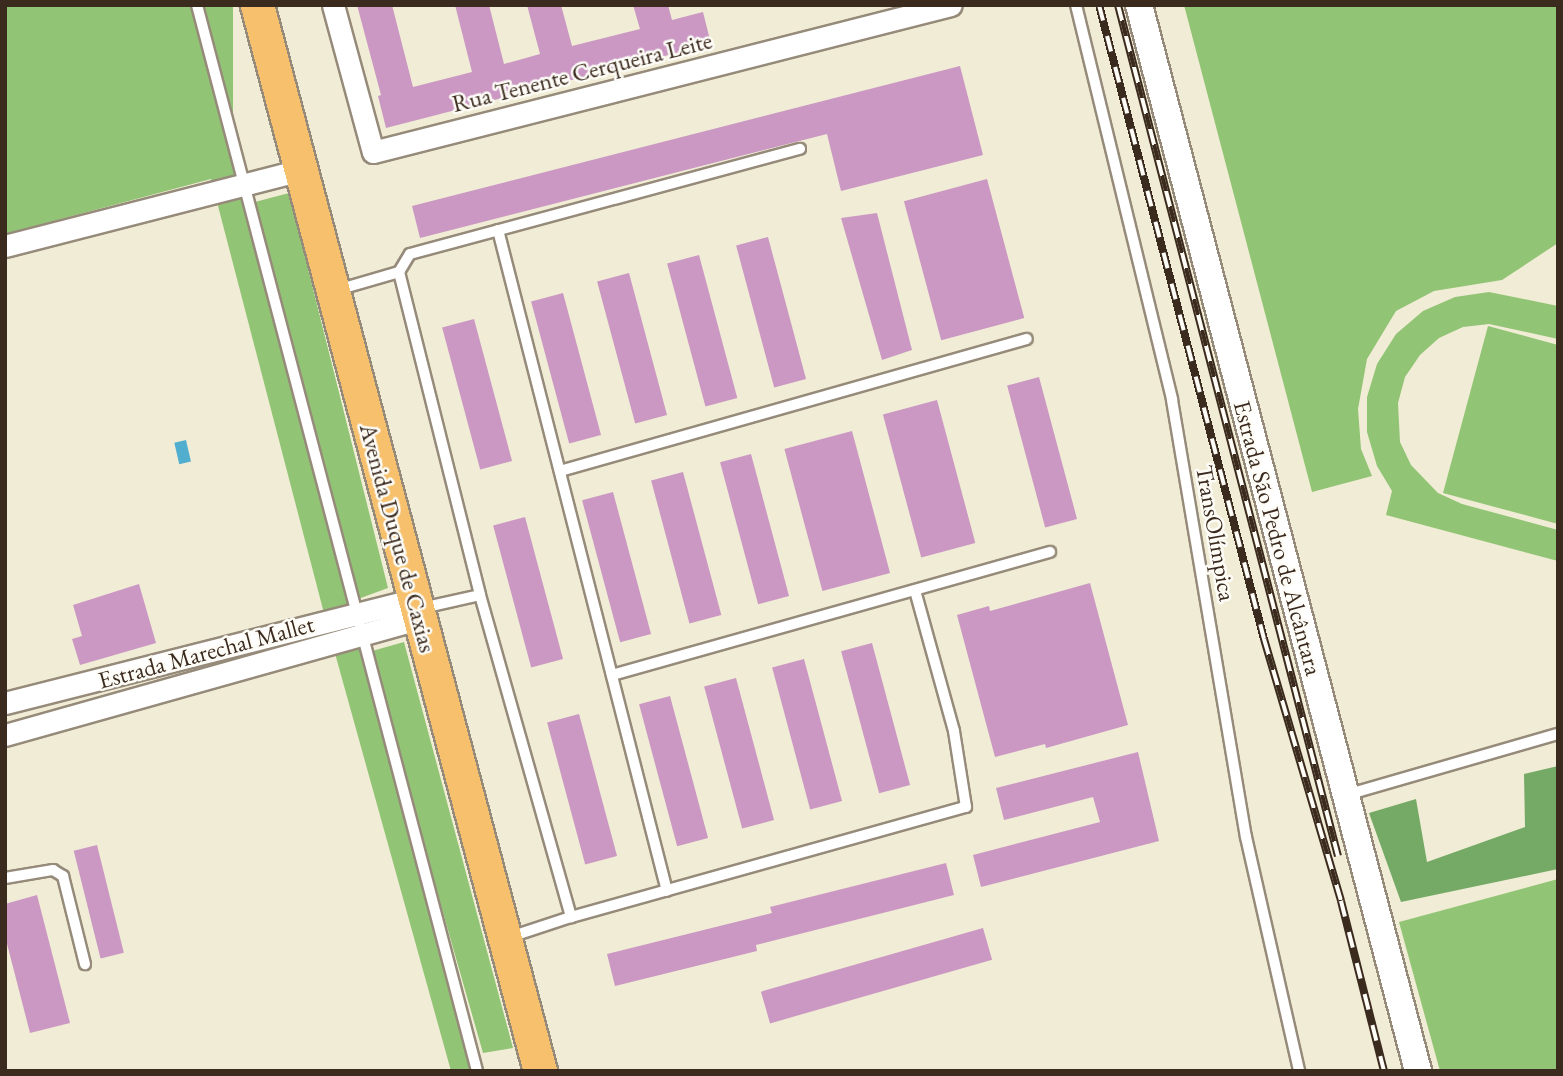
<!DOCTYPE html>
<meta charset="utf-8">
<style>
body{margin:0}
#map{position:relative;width:1563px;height:1076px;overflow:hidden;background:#f1ecd5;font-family:"EB Garamond",serif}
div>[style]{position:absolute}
.green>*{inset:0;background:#92c475;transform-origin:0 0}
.forest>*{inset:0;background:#75aa66}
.water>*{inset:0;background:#51aecf;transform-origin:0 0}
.building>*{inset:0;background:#ca98c3;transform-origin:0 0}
.roads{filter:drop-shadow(2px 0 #968b7a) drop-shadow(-2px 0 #968b7a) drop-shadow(0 2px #968b7a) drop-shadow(0 -2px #968b7a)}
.service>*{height:10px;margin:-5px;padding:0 5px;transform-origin:5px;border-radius:5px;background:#fff}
.minor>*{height:21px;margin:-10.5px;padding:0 10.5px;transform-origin:10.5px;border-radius:10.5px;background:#fff}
.tertiary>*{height:26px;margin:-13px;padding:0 13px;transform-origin:13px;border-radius:13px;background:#fff}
.primary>*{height:33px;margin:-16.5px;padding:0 16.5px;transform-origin:16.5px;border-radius:16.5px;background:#f7c06c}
.rail>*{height:8px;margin-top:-4px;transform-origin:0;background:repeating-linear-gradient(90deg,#fdfcf7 0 16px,#3b2a1e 0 32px);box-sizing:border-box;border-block:2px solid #3b2a1e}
span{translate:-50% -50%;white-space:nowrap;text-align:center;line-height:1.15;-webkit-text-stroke:5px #fdfcf7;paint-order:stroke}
.street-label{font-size:24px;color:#3b2a1e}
.frame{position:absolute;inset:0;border:7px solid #3b2a1e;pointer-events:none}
</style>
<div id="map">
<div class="green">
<i style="clip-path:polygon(5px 5px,198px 5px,251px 203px,289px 193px,388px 588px,358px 599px,372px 651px,404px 642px,513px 1048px,483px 1053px,407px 786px,478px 1071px,451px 1071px,326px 621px,211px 179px,5px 234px)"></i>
<i style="left:201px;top:5px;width:32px;height:173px"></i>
<i style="clip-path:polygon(1184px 5px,1558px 5px,1558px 243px,1502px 280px,1434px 291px,1396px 311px,1367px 359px,1358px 409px,1361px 449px,1372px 476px,1312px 492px)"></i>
<i style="clip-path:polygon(1489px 292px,1558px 306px,1558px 339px,1489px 324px,1463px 327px,1439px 338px,1420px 355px,1405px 377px,1398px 403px,1400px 442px,1411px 465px,1438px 493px,1462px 504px,1558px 530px,1558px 561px,1386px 515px,1392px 491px,1377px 466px,1367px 432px,1367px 397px,1377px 364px,1396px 334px,1423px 311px,1455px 297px)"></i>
<i style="clip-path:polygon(1488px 326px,1558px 345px,1558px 524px,1443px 493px)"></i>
<i style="clip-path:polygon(1558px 879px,1558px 1071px,1440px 1071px,1399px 922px)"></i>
</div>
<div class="forest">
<i style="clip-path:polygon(1558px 766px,1558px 869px,1401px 902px,1369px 813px,1416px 799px,1427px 862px,1525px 827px,1524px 774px)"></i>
</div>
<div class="water">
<i style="left:186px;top:440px;width:22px;height:12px;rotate:77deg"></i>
</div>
<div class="building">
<i style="clip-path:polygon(357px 5px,392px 5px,413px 87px,472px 72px,455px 5px,489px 5px,504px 64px,540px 54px,527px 5px,561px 5px,572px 46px,640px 29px,633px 5px,668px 5px,672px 20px,703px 12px,711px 44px,386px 128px,378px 96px,381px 95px)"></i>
<i style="clip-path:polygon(960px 66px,983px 155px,841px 191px,827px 134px,420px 238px,412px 206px)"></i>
<i style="left:987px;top:179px;width:144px;height:86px;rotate:75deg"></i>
<i style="clip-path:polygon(877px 213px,912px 350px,882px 360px,841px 218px)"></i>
<i style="left:768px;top:237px;width:147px;height:33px;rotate:75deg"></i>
<i style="left:699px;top:255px;width:148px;height:33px;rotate:75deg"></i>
<i style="left:629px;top:273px;width:147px;height:33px;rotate:75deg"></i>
<i style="left:563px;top:293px;width:147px;height:33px;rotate:75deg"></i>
<i style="left:474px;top:319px;width:147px;height:33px;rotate:75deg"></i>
<i style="left:1039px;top:377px;width:147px;height:33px;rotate:75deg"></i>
<i style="left:937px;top:400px;width:148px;height:56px;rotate:75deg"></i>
<i style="left:852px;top:431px;width:147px;height:70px;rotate:75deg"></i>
<i style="left:751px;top:454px;width:147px;height:32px;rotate:75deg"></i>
<i style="left:683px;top:472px;width:148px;height:33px;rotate:75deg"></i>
<i style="left:613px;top:492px;width:147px;height:32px;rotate:75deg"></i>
<i style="left:525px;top:517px;width:147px;height:33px;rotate:75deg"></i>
<i style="clip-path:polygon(1090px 583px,1128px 725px,1046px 748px,1045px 744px,995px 757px,957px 615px,989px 606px,990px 611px)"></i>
<i style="clip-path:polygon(139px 584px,156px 643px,80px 665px,72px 639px,82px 636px,73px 605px)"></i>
<i style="left:872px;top:643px;width:147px;height:32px;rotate:75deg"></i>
<i style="left:804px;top:659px;width:147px;height:33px;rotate:75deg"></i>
<i style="left:736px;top:678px;width:147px;height:33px;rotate:75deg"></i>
<i style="left:670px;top:696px;width:147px;height:32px;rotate:75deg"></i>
<i style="left:579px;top:714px;width:147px;height:33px;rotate:75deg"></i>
<i style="clip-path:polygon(1138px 752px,1159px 841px,981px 887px,973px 855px,1100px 822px,1093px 797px,1004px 820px,996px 788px)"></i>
<i style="left:97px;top:845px;width:111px;height:24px;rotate:76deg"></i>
<i style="clip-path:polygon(946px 863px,954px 895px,756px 945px,757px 951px,615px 986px,607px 954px,772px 913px,770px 907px)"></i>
<i style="clip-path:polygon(37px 895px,70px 1023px,30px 1033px,5px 936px,5px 904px)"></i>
<i style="left:983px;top:928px;width:33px;height:231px;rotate:74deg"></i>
</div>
<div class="roads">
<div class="service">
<i style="left:197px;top:5px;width:1102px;rotate:75.28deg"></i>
<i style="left:1076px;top:5px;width:406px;rotate:76.3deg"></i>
<i style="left:1172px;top:400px;width:443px;rotate:80.4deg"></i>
<i style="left:1246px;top:837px;width:240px;rotate:77.2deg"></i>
<i style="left:498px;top:230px;width:682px;rotate:75.66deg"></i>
<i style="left:399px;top:272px;width:21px;rotate:-59deg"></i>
<i style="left:410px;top:254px;width:404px;rotate:-15.1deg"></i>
<i style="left:337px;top:290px;width:65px;rotate:-16.2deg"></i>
<i style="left:399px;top:272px;width:333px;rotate:75.9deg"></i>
<i style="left:480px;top:595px;width:335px;rotate:74.2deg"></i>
<i style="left:560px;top:471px;width:485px;rotate:-15.8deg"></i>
<i style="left:422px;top:608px;width:59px;rotate:-12.6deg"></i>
<i style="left:612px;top:675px;width:455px;rotate:-15.7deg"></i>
<i style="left:1346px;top:795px;width:221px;rotate:-16.1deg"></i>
<i style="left:5px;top:878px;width:49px;rotate:-9.5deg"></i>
<i style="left:53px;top:870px;width:12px;rotate:31deg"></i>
<i style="left:63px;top:876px;width:91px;rotate:76deg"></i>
<i style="left:507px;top:938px;width:67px;rotate:-18.2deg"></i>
<i style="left:571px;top:917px;width:410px;rotate:-15.6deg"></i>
<i style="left:966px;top:807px;width:77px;rotate:-99deg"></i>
<i style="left:954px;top:731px;width:146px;rotate:-105.5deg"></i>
</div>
<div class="minor">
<i style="left:333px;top:5px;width:152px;rotate:74.8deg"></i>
<i style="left:373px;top:152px;width:596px;rotate:-14.27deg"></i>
<i style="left:5px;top:246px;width:306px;rotate:-14.4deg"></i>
<i style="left:5px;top:703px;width:423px;rotate:-14.2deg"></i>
<i style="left:5px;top:735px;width:431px;rotate:-15.7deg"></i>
</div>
<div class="tertiary">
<i style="left:1139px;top:5px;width:1102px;rotate:75.33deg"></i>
</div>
<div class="primary">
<i style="left:257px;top:5px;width:1103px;rotate:75.13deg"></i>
</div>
</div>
<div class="rail">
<i style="left:1099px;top:5px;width:655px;rotate:75.41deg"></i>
<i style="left:1264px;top:639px;width:273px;rotate:73.6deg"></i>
<i style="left:1341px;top:901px;width:175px;rotate:75.8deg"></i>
<i style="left:1118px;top:5px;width:879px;rotate:75.51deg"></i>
</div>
<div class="street-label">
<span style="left:582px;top:72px;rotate:-14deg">Rua Tenente Cerqueira Leite</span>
<span style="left:1216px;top:533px;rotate:80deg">TransOlímpica</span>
<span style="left:398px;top:538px;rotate:75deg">Avenida Duque de Caxias</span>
<span style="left:1278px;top:538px;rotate:75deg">Estrada São Pedro de Alcântara</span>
<span style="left:206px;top:652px;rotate:-15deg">Estrada Marechal Mallet</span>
</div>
<div class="frame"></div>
</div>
